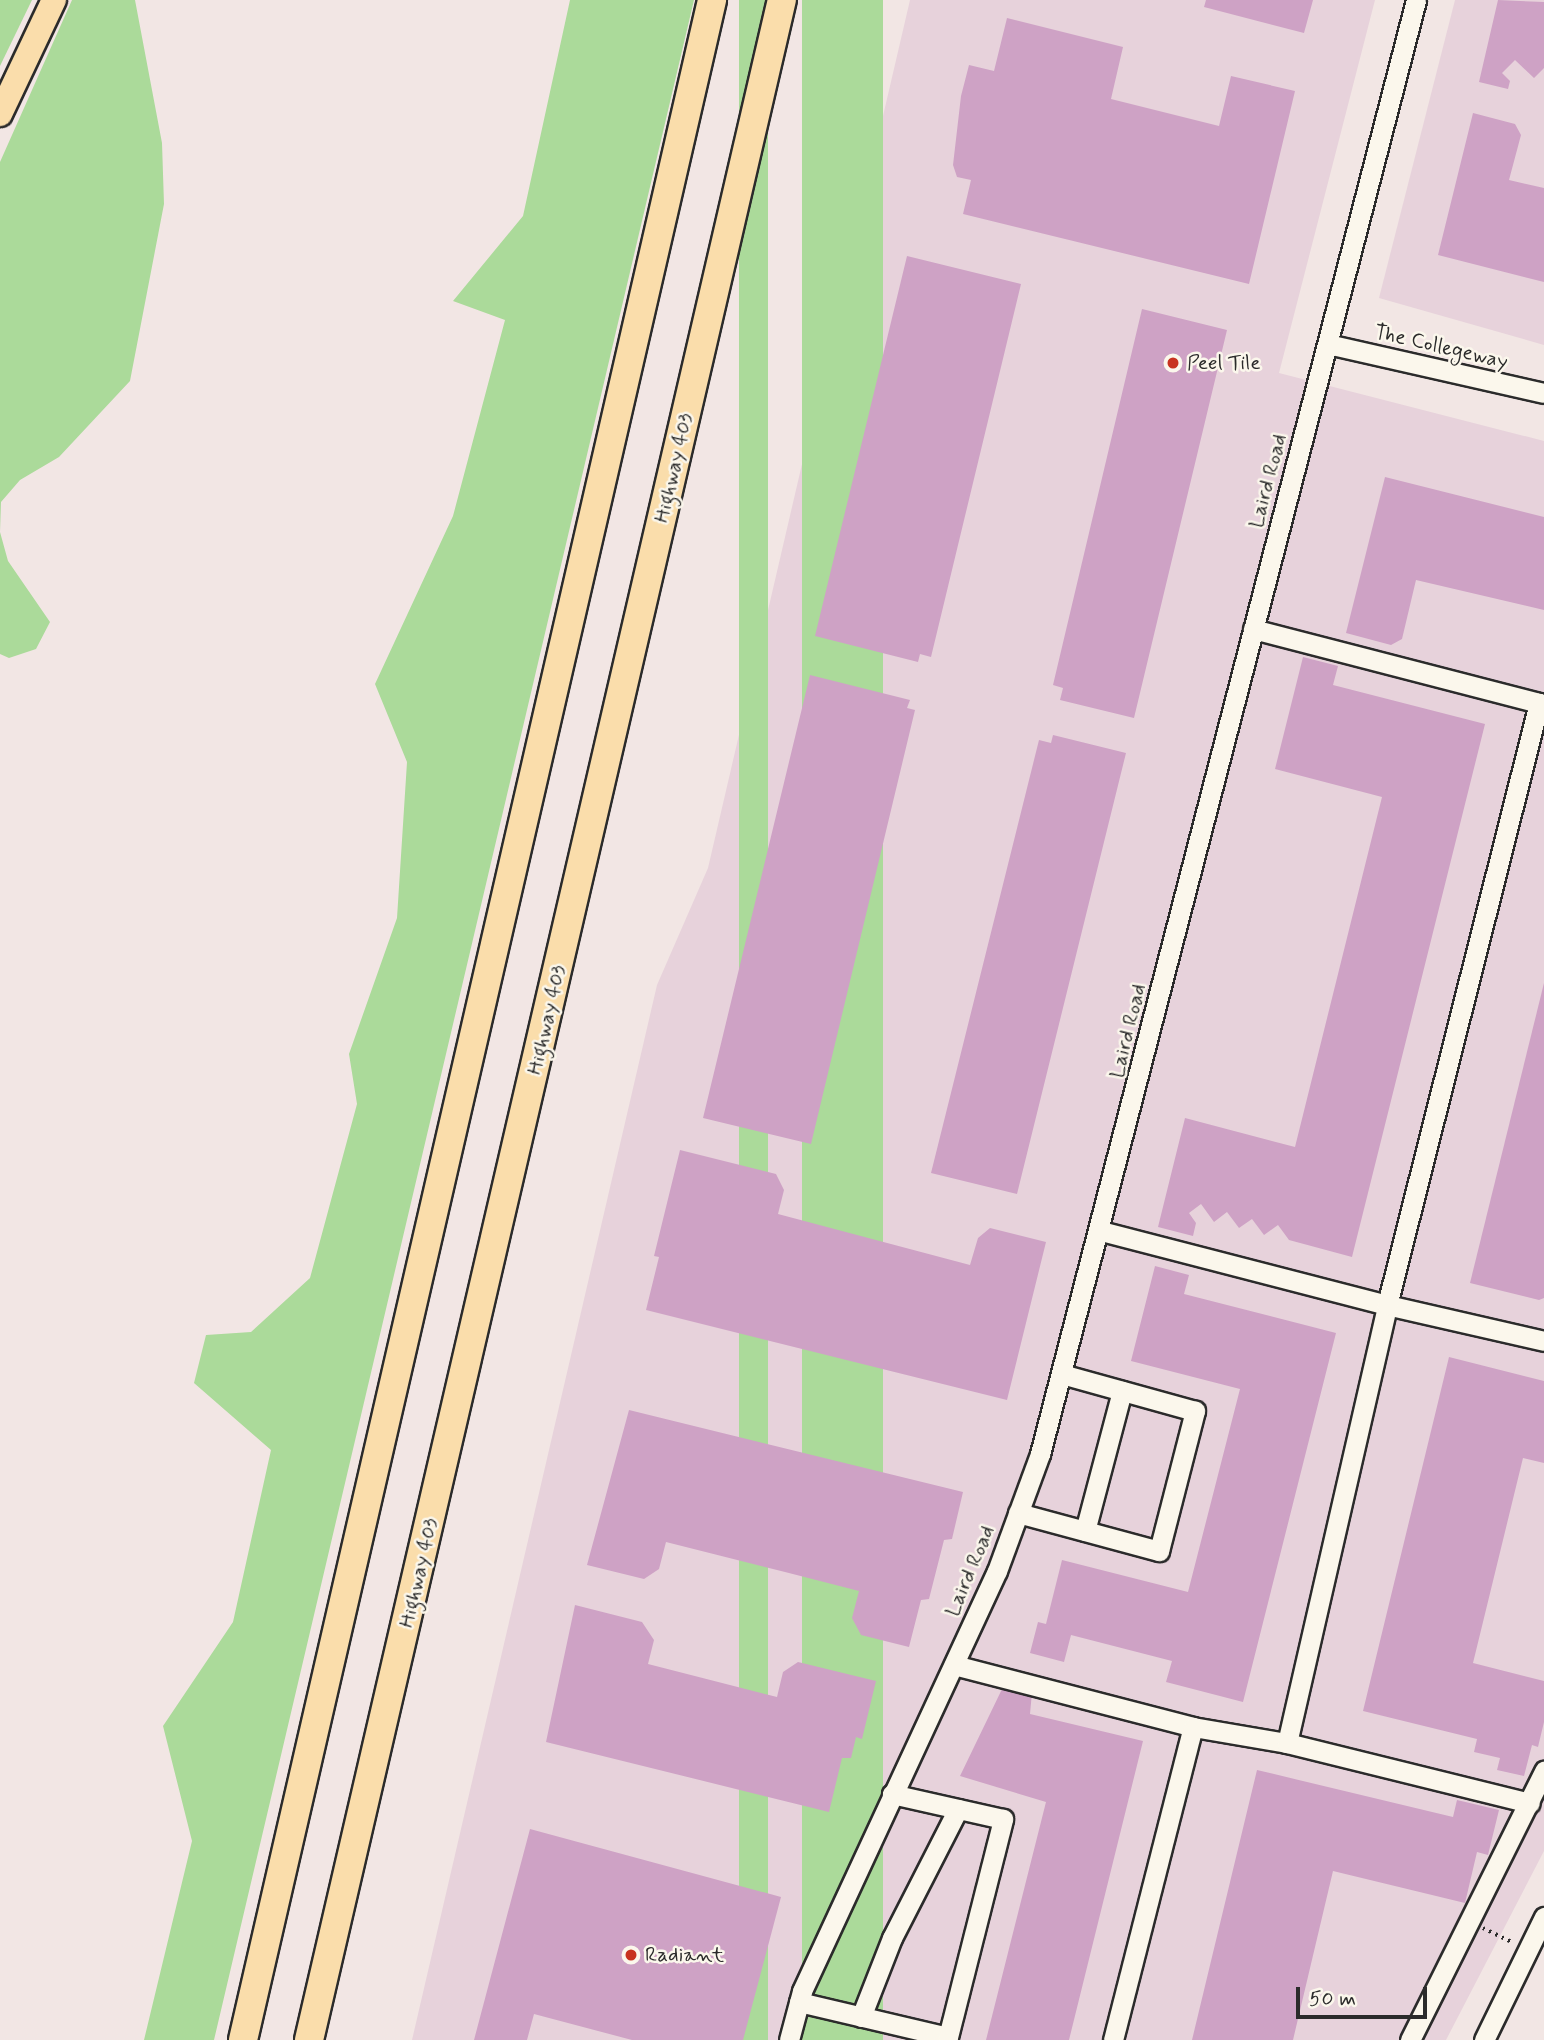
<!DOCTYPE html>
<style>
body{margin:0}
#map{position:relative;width:1544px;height:2040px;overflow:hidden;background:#f2e6e4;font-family:Mynerve,sans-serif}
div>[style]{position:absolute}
.built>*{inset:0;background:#e7d2db}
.green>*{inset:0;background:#abda9a;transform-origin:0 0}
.building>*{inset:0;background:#cea2c5}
.path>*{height:3.5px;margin-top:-1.75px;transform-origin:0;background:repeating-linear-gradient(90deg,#2b2b2b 0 2px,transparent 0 7px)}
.roads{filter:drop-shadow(2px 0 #2b2b2b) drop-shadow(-2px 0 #2b2b2b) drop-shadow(0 2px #2b2b2b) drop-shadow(0 -2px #2b2b2b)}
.minor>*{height:19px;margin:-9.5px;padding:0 9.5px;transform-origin:9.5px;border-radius:9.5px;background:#fbf7ec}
.major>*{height:24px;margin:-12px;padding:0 12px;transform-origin:12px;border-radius:12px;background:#faddab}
.highway>*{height:28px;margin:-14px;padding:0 14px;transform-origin:14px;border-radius:14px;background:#faddab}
.dots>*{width:19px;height:19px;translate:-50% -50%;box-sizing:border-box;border:4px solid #fbf7ec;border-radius:50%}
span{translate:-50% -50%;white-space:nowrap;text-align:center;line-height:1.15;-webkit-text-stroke:5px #fbf7ec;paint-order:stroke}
.street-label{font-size:21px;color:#2b2b2b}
.poi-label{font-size:21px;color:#2b2b2b}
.left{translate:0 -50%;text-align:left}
.scale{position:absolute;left:1296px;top:1987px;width:131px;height:32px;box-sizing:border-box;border:4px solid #2b2b2b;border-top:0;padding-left:9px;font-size:21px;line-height:24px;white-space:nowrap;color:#2b2b2b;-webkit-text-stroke:5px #fbf7ec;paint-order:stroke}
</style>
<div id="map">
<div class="built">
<i style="clip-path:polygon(910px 0,1375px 0,1279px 373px,1544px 441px,1544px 1851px,1446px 2040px,412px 2040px,657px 985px,708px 868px)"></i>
<i style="clip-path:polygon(1455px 0,1544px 0,1544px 345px,1379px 298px)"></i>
</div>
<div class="green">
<i style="clip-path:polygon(0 0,32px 0,0 66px)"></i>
<i style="clip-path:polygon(72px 0,135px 0,162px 143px,164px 204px,130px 381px,59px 457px,20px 480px,1px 502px,0 532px,0 162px)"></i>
<i style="clip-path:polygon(570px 0,694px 0,214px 2040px,144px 2040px,192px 1841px,163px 1726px,233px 1622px,271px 1450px,194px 1383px,206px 1335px,251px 1332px,310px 1278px,357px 1104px,349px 1054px,397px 918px,407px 762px,375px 684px,453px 516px,505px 320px,453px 301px,523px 216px)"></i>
<i style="left:739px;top:0;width:29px;height:2094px"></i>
<i style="left:802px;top:0;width:81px;height:2093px"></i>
<i style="clip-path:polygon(0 532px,8px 561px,50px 622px,36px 649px,9px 658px,0 654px)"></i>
</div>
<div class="building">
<i style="clip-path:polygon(1206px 0,1313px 0,1304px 33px,1204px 7px)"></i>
<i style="clip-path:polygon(1498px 0,1544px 2px,1544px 68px,1534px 78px,1515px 60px,1502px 73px,1510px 81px,1508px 89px,1479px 82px)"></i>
<i style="clip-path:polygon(1007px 18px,1123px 47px,1111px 99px,1219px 126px,1231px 76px,1295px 91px,1249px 284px,963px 214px,971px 180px,957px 177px,953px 165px,961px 96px,969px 65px,994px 71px)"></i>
<i style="clip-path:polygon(1473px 113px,1515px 124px,1521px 135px,1509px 180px,1544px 188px,1544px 282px,1438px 255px)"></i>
<i style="clip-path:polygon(907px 256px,1021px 284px,931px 657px,920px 654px,918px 662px,815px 636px)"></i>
<i style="clip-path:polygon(1142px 309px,1227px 330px,1134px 718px,1060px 700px,1063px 688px,1053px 685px)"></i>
<i style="clip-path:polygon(1385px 477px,1544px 517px,1544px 610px,1416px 580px,1402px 639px,1391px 645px,1346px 633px)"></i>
<i style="clip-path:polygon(1303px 657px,1338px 666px,1333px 685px,1485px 724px,1352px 1257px,1289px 1240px,1278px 1225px,1264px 1235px,1252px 1219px,1239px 1228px,1227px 1212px,1214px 1222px,1201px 1204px,1189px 1213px,1196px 1223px,1193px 1236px,1158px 1227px,1185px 1118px,1295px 1147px,1382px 797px,1275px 769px)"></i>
<i style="clip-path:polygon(810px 675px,910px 700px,907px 708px,915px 710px,811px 1144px,703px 1118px)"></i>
<i style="clip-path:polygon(1053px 735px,1126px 753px,1017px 1194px,931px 1173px,1039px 740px,1051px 743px)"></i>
<i style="clip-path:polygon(1544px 983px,1544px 1298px,1539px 1300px,1470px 1283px)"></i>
<i style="clip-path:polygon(680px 1150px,776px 1174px,784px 1190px,778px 1214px,970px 1265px,978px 1238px,990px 1228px,1046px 1242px,1007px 1400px,646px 1310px,659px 1257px,654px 1256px)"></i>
<i style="clip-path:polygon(1155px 1266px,1189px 1275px,1184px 1294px,1336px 1333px,1243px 1702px,1166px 1682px,1172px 1661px,1071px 1635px,1064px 1662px,1030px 1653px,1038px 1622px,1046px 1624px,1062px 1560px,1188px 1592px,1240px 1389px,1131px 1361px)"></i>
<i style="clip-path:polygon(1449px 1357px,1544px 1381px,1544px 1463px,1523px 1458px,1473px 1663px,1544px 1681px,1544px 1722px,1538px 1747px,1532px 1745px,1524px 1776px,1497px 1770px,1500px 1758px,1474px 1752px,1477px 1739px,1363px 1711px)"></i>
<i style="clip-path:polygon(629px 1410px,963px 1492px,952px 1539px,944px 1540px,929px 1599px,921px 1600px,909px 1647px,861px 1635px,852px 1618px,859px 1591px,785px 1572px,666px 1542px,659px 1569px,644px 1579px,587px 1565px)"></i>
<i style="clip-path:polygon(575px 1605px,642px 1622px,654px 1640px,648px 1664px,777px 1697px,783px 1672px,798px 1662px,876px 1681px,862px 1739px,856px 1737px,851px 1758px,842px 1758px,829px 1812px,546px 1742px)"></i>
<i style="clip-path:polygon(1003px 1687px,1032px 1692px,1030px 1714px,1143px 1741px,1069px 2040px,986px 2040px,1046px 1802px,960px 1776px)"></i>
<i style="clip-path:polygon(1257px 1770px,1453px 1817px,1457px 1800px,1499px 1810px,1488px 1855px,1477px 1852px,1465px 1903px,1333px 1871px,1293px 2040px,1192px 2040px)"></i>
<i style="clip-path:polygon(530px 1829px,781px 1897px,743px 2040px,632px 2040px,534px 2014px,527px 2040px,474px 2040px)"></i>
</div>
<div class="path">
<i style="left:1483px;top:1928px;width:34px;rotate:26deg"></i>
</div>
<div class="roads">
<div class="minor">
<i style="left:1328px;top:344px;width:221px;rotate:12.8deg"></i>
<i style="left:1253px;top:629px;width:301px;rotate:14.5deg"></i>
<i style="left:1101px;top:1231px;width:295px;rotate:14.5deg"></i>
<i style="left:1387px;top:1305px;width:161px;rotate:12.9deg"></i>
<i style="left:1018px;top:1513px;width:146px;rotate:15.1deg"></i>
<i style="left:1159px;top:1551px;width:145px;rotate:-75.6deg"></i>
<i style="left:1195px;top:1411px;width:138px;rotate:-164.5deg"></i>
<i style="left:1085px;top:1531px;width:145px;rotate:-75.2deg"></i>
<i style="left:954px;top:1665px;width:247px;rotate:14.5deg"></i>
<i style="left:1193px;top:1727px;width:95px;rotate:9.7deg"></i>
<i style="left:1287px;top:1743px;width:449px;rotate:-77.1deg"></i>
<i style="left:1387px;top:1305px;width:621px;rotate:-75.83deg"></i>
<i style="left:1287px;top:1743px;width:250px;rotate:13.9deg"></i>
<i style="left:799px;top:2002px;width:153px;rotate:13.2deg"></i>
<i style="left:948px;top:2037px;width:225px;rotate:-75.8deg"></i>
<i style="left:1003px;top:1819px;width:114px;rotate:-167.3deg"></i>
<i style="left:861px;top:2017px;width:85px;rotate:-68.6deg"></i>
<i style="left:892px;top:1938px;width:145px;rotate:-62.9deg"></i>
<i style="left:789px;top:2040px;width:51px;rotate:-75.1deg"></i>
<i style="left:802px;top:1991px;width:463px;rotate:-65.1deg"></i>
<i style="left:997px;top:1571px;width:125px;rotate:-69.8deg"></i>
<i style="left:1040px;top:1454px;width:1502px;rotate:-75.5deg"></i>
<i style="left:1113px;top:2040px;width:323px;rotate:-75.7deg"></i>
<i style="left:1410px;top:2040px;width:301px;rotate:-63.5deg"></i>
<i style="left:1484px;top:2040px;width:137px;rotate:-64deg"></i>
</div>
<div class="major">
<i style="left:0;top:114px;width:126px;rotate:-64.7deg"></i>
</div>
<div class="highway">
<i style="left:243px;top:2040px;width:2093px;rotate:-77.05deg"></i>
<i style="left:309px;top:2040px;width:2094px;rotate:-76.95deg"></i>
</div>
</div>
<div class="dots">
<i style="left:1173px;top:363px;background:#c8321e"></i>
<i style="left:631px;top:1955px;background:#c8321e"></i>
</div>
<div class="street-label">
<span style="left:1441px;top:347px;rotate:13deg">The Collegeway</span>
<span style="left:674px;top:468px;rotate:-77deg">Highway 403</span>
<span style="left:1268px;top:481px;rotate:-75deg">Laird Road</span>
<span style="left:547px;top:1020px;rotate:-77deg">Highway 403</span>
<span style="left:1128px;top:1031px;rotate:-76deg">Laird Road</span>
<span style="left:970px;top:1571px;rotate:-67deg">Laird Road</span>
<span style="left:419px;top:1573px;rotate:-77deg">Highway 403</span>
</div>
<div class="poi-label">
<span class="left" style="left:1187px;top:363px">Peel Tile</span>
<span class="left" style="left:645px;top:1955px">Radiant</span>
</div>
<div class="scale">50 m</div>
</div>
